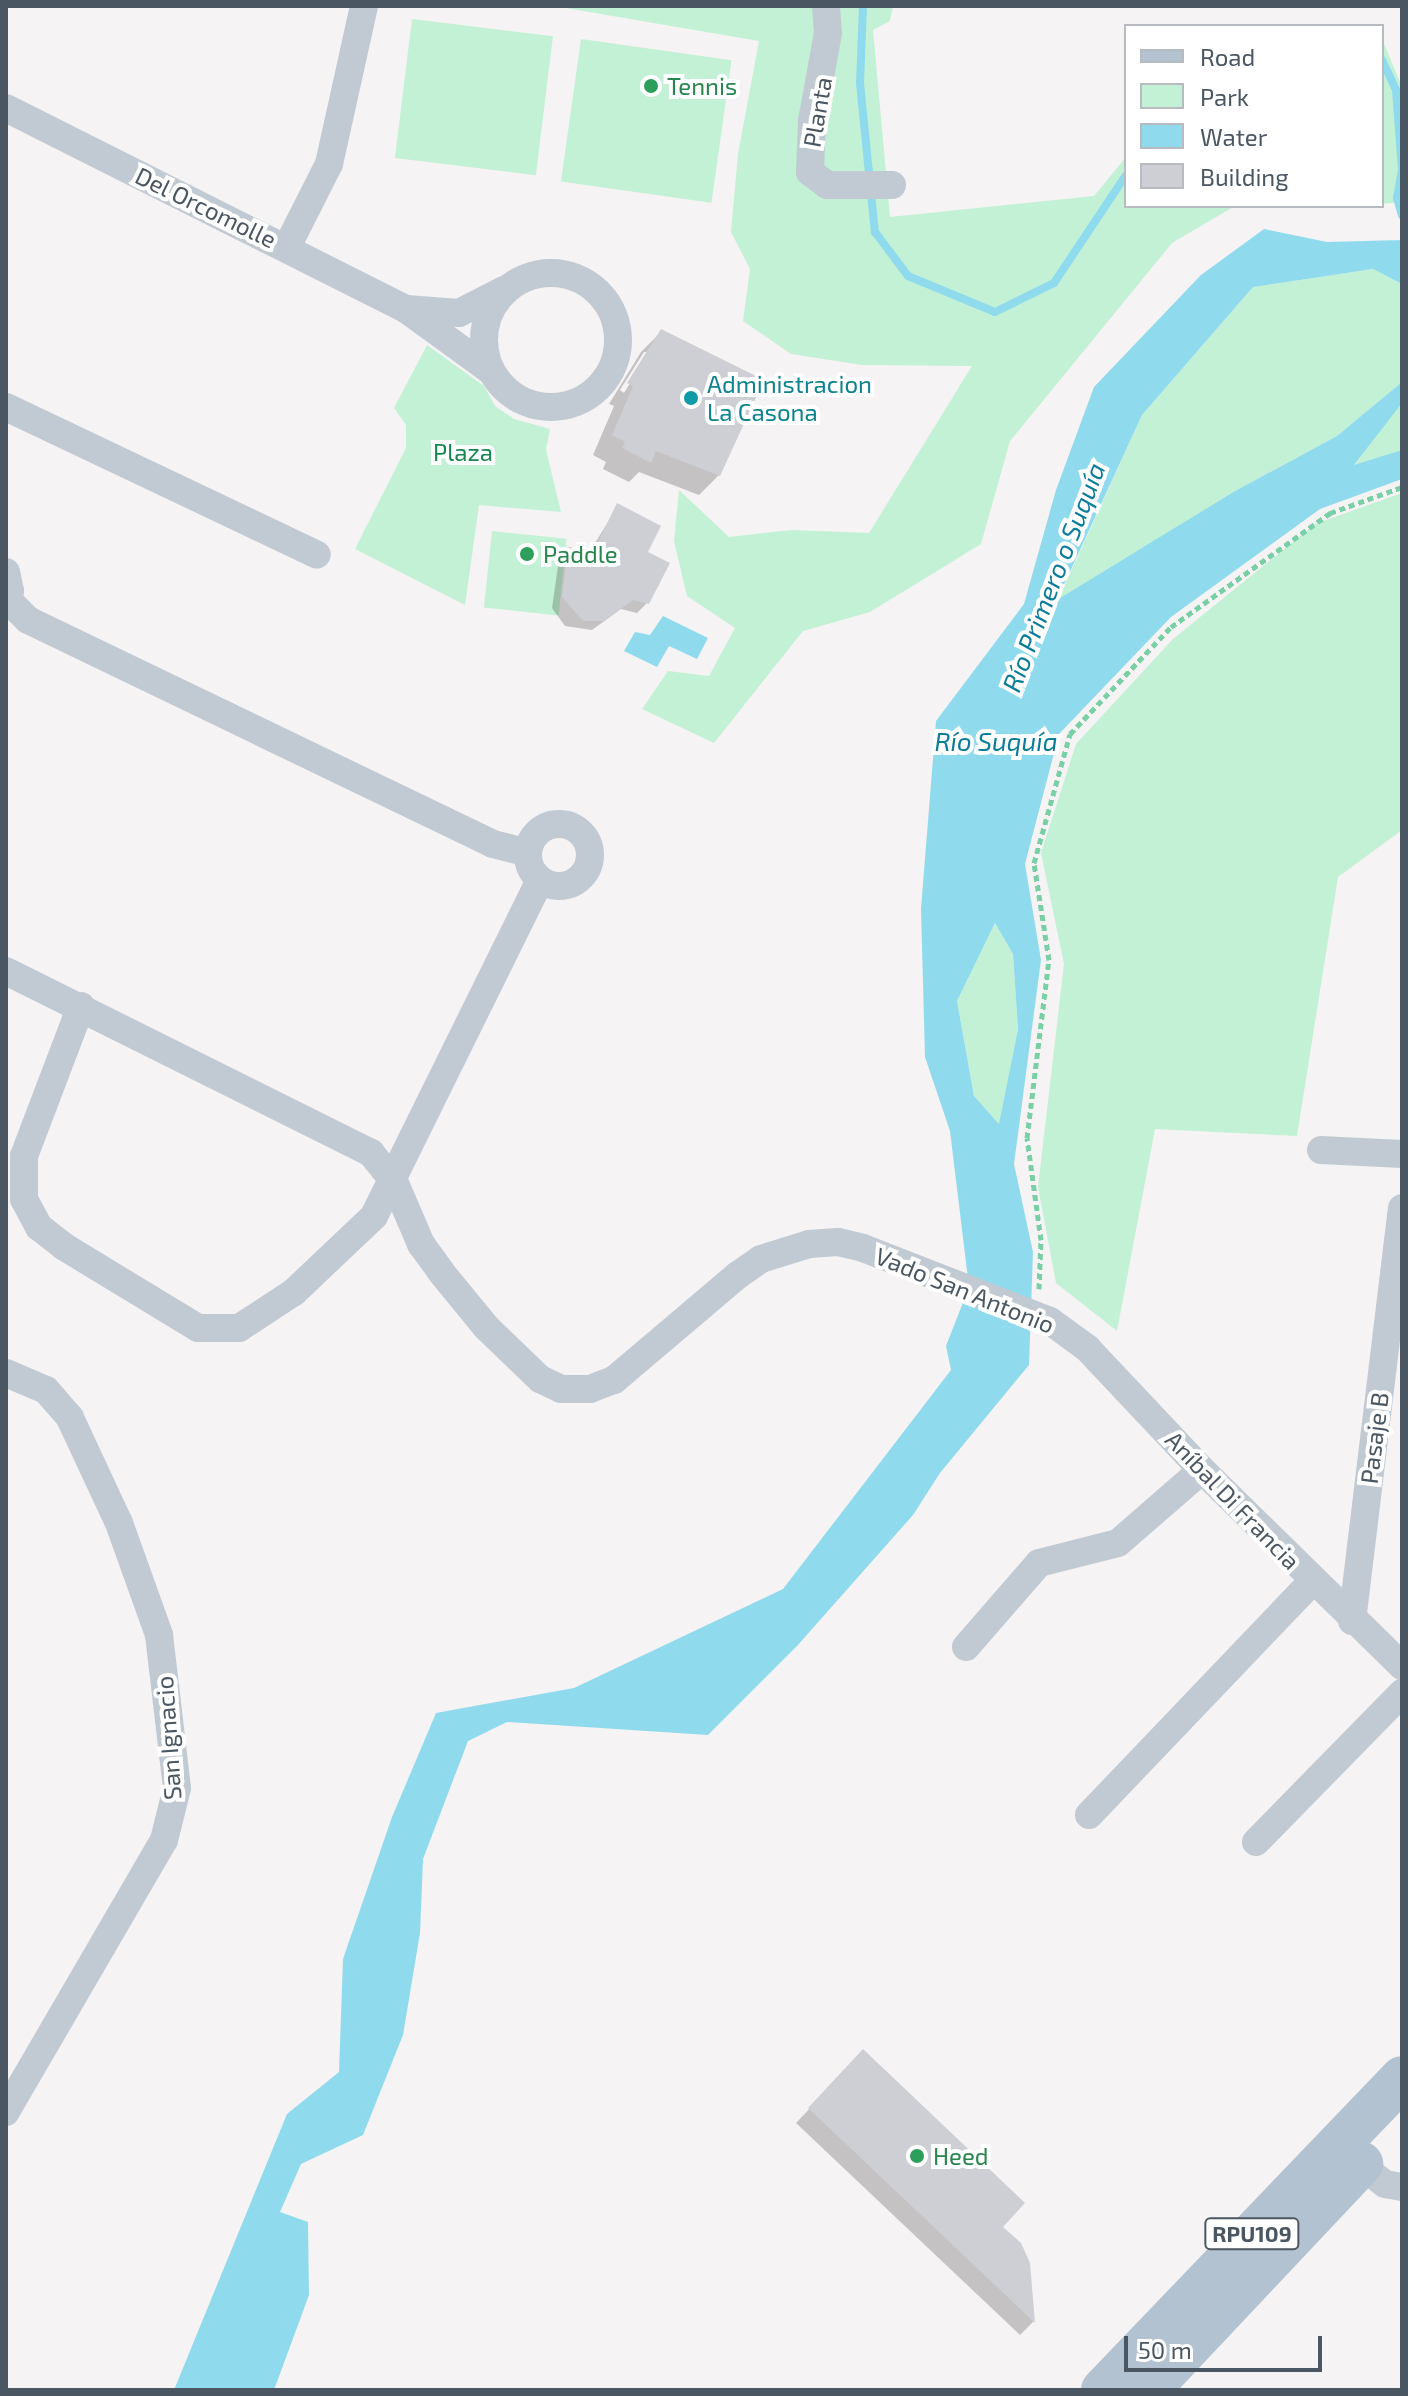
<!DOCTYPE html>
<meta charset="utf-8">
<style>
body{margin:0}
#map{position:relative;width:1408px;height:2396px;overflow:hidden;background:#f5f3f3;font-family:"Exo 2",sans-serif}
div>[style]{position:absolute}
.green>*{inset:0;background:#c3f1d5;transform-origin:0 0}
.water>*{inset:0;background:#90daee}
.shadow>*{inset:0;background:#0003}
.stream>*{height:8px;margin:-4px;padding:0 4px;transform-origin:4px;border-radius:4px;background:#90daee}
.building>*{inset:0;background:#cdcfd5}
.path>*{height:5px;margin-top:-2.5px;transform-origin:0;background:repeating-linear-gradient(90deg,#7ad0a6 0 6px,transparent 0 10px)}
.minor>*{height:28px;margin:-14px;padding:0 14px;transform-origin:14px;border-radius:14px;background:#c1cad2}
.minor>.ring{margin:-14px;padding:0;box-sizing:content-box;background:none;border:28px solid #c1cad2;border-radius:50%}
.primary>*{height:44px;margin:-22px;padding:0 22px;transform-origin:22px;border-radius:22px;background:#b3c2d1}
.dots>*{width:22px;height:22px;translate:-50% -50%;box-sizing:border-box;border:4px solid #fff;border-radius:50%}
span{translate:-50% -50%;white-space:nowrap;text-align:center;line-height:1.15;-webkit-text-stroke:8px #fff;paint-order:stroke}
.shield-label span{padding:2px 6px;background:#fff;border:2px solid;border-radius:6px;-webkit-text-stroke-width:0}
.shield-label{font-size:22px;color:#4a5661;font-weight:700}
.leisure-label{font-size:24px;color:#27864d}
.left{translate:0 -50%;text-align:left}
.street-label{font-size:24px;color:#4a5661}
.culture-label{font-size:24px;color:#0d838f}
.park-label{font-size:24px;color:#17864f}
.water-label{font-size:26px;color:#0c7c9b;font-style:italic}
.frame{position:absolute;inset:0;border:8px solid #4a5661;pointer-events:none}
.legend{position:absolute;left:1124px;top:24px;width:260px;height:184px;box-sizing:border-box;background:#fff;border:2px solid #b7bbc0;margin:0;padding:10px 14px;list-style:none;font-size:24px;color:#4a5661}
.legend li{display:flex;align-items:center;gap:16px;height:40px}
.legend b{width:40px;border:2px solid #b7bbc0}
.scale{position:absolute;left:1124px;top:2336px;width:198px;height:36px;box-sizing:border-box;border:4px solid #4a5661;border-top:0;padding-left:10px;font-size:24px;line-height:28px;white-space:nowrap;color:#4a5661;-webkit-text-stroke:6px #fff;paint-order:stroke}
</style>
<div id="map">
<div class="green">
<i style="clip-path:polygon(554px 6px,893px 6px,890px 21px,873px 30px,890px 217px,1094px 196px,1126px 157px,1126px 206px,1235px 206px,1172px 243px,1010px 441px,981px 544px,870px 612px,803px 631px,714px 743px,642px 709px,668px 671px,709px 676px,735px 628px,687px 596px,674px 541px,679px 490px,729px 537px,792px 530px,869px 533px,972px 366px,862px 365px,791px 354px,743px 321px,750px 269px,731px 232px,738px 154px,759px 41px)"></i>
<i style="left:412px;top:19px;width:142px;height:140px;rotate:7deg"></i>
<i style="left:581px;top:39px;width:152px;height:144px;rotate:8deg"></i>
<i style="clip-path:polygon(1382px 39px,1402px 87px,1401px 202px,1382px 204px)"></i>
<i style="clip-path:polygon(1373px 269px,1402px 284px,1402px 382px,1337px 436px,1235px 491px,1057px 602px,1142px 415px,1253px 287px)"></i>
<i style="clip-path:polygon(427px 345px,484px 386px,495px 406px,514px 419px,550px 429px,546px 450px,561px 512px,479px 505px,465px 605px,355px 549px,406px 448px,406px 425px,394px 408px)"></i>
<i style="clip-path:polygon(1402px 403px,1402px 450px,1353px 467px,1398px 406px)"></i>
<i style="clip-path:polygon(1402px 493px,1402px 830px,1338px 877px,1297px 1136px,1155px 1129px,1117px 1331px,1056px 1283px,1038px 1187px,1064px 964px,1041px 853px,1076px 744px,1173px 639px,1315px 524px)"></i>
<i style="left:492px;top:531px;width:75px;height:77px;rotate:6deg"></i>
<i style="clip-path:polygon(995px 923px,1013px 954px,1018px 1029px,1000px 1125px,974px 1096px,957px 1001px)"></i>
</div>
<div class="water">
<i style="clip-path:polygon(evenodd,1264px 229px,1327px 242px,1402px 240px,1402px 284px,1373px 269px,1253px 287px,1142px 415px,1057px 600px,1235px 491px,1337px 436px,1402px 382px,1402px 403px,1354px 465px,1402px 450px,1402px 479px,1320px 509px,1171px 617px,1059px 734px,1025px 864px,1041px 960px,1014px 1164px,1033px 1252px,1029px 1365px,940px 1473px,913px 1515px,797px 1646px,708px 1735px,507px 1722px,468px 1741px,423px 1859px,420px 1933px,403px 2035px,363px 2135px,301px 2164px,280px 2212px,308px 2222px,309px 2295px,274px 2390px,174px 2390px,287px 2114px,339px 2072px,343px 1959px,392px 1817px,436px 1713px,574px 1688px,783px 1589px,951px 1370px,946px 1346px,969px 1287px,950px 1131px,925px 1057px,921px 909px,936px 721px,1024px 604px,1056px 490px,1094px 387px,1201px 275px,1264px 229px,995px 923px,1013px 954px,1018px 1029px,999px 1124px,974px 1096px,957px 1001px,995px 923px)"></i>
<i style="clip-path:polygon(663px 616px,708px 638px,697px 659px,669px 646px,657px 667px,624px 651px,635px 632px,650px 635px)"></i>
</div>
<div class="shadow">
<i style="clip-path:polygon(evenodd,661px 332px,719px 475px,699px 495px,639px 472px,629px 482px,603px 469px,606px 462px,593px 455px,614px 406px,609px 404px,641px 352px,661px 332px,644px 352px,649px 352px,624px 393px,620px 390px,644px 352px)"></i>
<i style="clip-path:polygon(618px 506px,645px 553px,647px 603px,637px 613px,621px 609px,592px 630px,565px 626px,552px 608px,559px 559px,569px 549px,590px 551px)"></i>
<i style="clip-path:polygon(850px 2066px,1028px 2264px,1033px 2322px,1020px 2335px,796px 2123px)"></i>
</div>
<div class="stream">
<i style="left:863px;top:6px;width:77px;rotate:92.2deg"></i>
<i style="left:860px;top:83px;width:150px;rotate:84.3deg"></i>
<i style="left:875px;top:232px;width:55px;rotate:53.1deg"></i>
<i style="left:908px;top:276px;width:94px;rotate:22.5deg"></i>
<i style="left:995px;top:312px;width:66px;rotate:-26.2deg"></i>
<i style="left:1054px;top:283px;width:130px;rotate:-56.3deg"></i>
<i style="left:1382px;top:60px;width:33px;rotate:65deg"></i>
<i style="left:1396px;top:90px;width:80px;rotate:85.7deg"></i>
<i style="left:1402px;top:170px;width:28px;rotate:100deg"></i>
<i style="left:1397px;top:198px;width:18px;rotate:74deg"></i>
</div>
<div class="building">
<i style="clip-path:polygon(661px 329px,764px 380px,720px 476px,656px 451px,651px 463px,622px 448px,625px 442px,612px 435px,633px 386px,627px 383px)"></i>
<i style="clip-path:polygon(617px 503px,661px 526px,648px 552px,670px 563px,649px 604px,633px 600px,604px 621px,583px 621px,562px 597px,568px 547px,594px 550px)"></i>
<i style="clip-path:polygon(863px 2049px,1025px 2203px,1003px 2227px,1021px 2243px,1030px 2263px,1035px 2323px,808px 2108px)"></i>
</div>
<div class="path">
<i style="left:1039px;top:1289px;width:49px;rotate:-87.7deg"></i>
<i style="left:1041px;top:1240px;width:103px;rotate:-97.8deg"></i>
<i style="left:1027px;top:1138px;width:179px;rotate:-83deg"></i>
<i style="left:1049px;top:960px;width:98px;rotate:-98.8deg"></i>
<i style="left:1034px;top:863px;width:134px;rotate:-74.4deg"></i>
<i style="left:1070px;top:734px;width:147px;rotate:-46.7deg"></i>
<i style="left:1171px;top:627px;width:196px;rotate:-35.6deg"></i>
<i style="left:1330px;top:513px;width:77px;rotate:-19.9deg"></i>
</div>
<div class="minor">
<i style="left:826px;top:6px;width:27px;rotate:86deg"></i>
<i style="left:828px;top:33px;width:89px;rotate:100.3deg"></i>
<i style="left:812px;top:121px;width:51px;rotate:92.2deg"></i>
<i style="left:810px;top:172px;width:21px;rotate:37deg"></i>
<i style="left:827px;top:185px;width:65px"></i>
<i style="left:6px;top:108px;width:448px;rotate:26.7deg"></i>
<i style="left:287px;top:247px;width:93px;rotate:-63.2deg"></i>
<i style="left:329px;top:164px;width:162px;rotate:-77.5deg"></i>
<i class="ring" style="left:484px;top:273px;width:106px;height:106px"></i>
<i style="left:491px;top:371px;width:105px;rotate:-143.9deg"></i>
<i style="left:406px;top:309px;width:53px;rotate:4.3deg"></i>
<i style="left:459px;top:313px;width:51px;rotate:-27.1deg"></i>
<i style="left:6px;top:407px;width:344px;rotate:25.4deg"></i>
<i style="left:6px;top:572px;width:19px;rotate:78deg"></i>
<i style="left:10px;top:591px;width:12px;rotate:110deg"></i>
<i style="left:8px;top:600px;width:28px;rotate:45deg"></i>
<i style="left:28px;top:620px;width:516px;rotate:25.72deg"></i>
<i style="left:493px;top:844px;width:36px;rotate:14deg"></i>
<i class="ring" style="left:528px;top:824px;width:34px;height:34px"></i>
<i style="left:6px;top:971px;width:408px;rotate:26.5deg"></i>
<i style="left:371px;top:1153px;width:36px;rotate:51deg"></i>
<i style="left:394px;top:1181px;width:69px;rotate:66.8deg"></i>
<i style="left:421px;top:1244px;width:34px;rotate:54deg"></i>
<i style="left:441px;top:1272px;width:71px;rotate:50.7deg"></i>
<i style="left:486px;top:1327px;width:75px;rotate:43.9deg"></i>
<i style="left:540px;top:1379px;width:23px;rotate:25deg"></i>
<i style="left:561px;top:1389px;width:29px"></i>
<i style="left:590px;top:1389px;width:26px;rotate:-21deg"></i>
<i style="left:614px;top:1380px;width:162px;rotate:-40.3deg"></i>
<i style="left:738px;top:1275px;width:28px;rotate:-35deg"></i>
<i style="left:761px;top:1259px;width:50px;rotate:-17.4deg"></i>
<i style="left:809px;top:1244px;width:29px;rotate:-4deg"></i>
<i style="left:838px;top:1242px;width:26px;rotate:13deg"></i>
<i style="left:863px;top:1248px;width:201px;rotate:21.3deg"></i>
<i style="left:1050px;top:1321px;width:46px;rotate:36.1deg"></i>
<i style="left:1087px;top:1348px;width:168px;rotate:46.7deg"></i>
<i style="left:1202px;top:1470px;width:280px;rotate:44.4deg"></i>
<i style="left:81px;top:1006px;width:160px;rotate:110.8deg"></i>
<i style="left:24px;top:1156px;width:43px;rotate:90deg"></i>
<i style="left:24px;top:1199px;width:32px;rotate:62deg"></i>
<i style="left:39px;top:1227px;width:31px;rotate:38deg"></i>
<i style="left:63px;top:1246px;width:158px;rotate:31.3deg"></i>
<i style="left:198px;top:1328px;width:41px"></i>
<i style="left:239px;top:1328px;width:66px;rotate:-33.2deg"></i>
<i style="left:294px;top:1292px;width:110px;rotate:-43.5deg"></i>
<i style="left:374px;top:1216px;width:375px;rotate:-63.7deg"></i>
<i style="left:1321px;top:1150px;width:81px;rotate:2.8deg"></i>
<i style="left:6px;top:1373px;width:43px;rotate:23deg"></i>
<i style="left:46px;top:1390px;width:37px;rotate:49deg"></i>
<i style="left:70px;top:1418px;width:116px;rotate:65deg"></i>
<i style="left:119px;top:1523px;width:119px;rotate:70.3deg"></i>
<i style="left:159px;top:1635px;width:154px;rotate:83.3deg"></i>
<i style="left:177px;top:1788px;width:54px;rotate:104deg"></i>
<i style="left:164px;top:1840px;width:315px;rotate:120.2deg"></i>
<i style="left:1352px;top:1621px;width:416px;rotate:-83.1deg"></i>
<i style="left:966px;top:1647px;width:111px;rotate:-49deg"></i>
<i style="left:1039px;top:1563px;width:81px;rotate:-14.2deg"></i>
<i style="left:1118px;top:1543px;width:111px;rotate:-41deg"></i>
<i style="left:1089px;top:1815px;width:324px;rotate:-46.3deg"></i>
<i style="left:1256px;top:1842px;width:209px;rotate:-45.6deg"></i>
<i style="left:1349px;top:2156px;width:46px;rotate:37.9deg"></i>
<i style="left:1385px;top:2184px;width:17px;rotate:10deg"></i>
</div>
<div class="primary">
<i style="left:1103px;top:2390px;width:432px;rotate:-46.2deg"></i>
<i style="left:1148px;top:2390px;width:311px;rotate:-46.7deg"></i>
</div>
<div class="dots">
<i style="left:651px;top:86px;background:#2e9e5b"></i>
<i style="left:691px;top:398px;background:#0f9aa8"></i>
<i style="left:527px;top:554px;background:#2e9e5b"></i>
<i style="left:917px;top:2156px;background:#2e9e5b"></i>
</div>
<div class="shield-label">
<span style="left:1252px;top:2234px">RPU109</span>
</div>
<div class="leisure-label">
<span class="left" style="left:667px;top:86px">Tennis</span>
<span class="left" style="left:543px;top:554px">Paddle</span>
<span class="left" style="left:933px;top:2156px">Heed</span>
</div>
<div class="street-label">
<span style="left:817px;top:112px;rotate:-80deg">Planta</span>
<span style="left:206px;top:207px;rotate:26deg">Del Orcomolle</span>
<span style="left:965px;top:1290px;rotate:22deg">Vado San Antonio</span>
<span style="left:1374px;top:1438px;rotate:-83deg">Pasaje B</span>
<span style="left:1233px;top:1500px;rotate:46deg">Aníbal Di Francia</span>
<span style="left:168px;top:1738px;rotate:-94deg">San Ignacio</span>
</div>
<div class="culture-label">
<span class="left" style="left:707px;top:398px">Administracion<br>La Casona</span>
</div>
<div class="park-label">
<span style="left:463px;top:452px">Plaza</span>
</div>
<div class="water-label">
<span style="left:1053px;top:577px;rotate:-69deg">Río Primero o Suquía</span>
<span style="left:996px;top:741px">Río Suquía</span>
</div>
<div class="frame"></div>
<ul class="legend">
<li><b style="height:10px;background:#b3c2d1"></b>Road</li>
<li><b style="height:22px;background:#c3f1d5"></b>Park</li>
<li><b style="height:22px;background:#90daee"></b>Water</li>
<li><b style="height:22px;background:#cdcfd5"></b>Building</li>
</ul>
<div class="scale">50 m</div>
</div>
